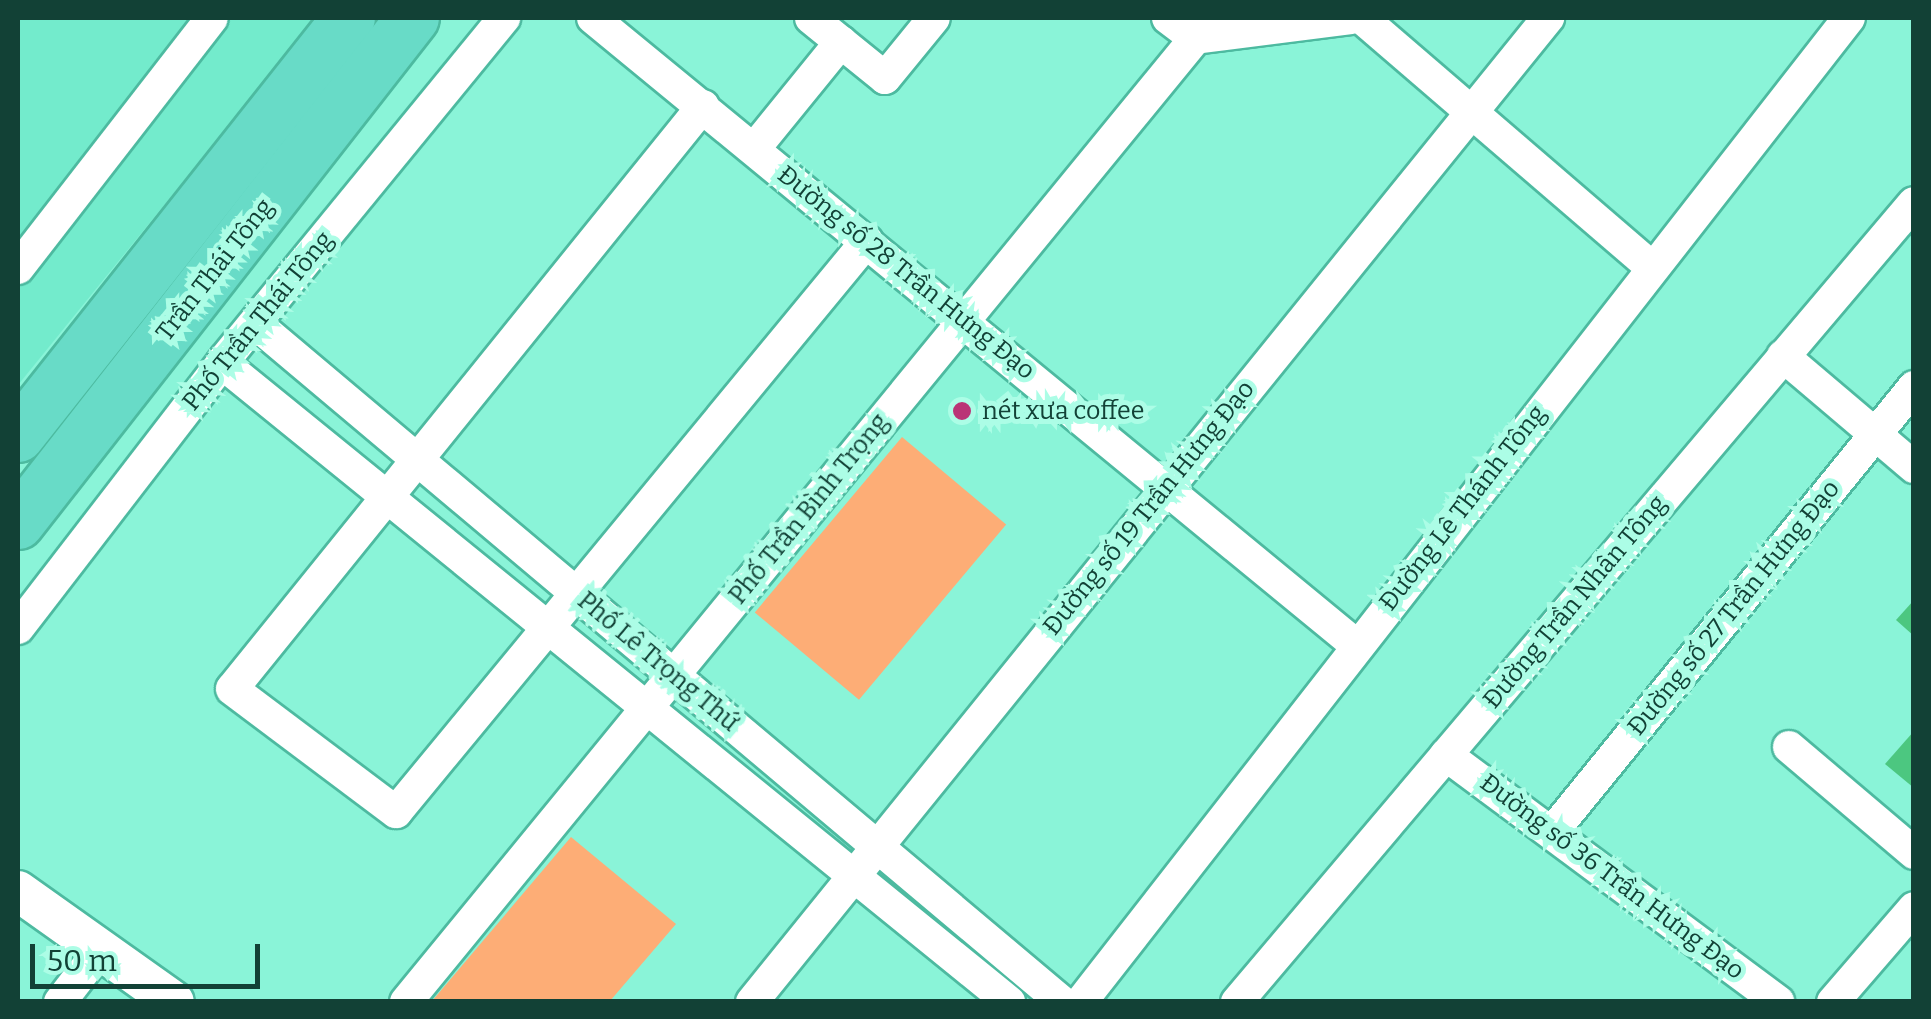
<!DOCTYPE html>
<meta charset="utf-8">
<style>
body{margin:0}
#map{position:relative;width:1931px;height:1019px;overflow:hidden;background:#8af4d8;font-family:Bitter,serif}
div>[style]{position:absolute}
.built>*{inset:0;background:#73ebcc}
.green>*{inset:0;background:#fdad76;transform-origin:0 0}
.building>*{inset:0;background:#4cc780}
.roads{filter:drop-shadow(2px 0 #4dbaa0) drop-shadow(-2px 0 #4dbaa0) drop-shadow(0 2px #4dbaa0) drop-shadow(0 -2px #4dbaa0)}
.minor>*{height:32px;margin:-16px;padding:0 16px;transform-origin:16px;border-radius:16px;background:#fff}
.tertiary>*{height:40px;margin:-20px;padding:0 20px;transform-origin:20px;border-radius:20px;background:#fff}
.primary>*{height:52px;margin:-26px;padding:0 26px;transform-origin:26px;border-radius:26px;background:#68dbc7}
.dots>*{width:28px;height:28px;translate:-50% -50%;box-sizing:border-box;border:5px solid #acfde6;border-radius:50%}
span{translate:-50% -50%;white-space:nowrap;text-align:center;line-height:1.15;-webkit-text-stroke:10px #acfde6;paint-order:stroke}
.street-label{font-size:25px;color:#124136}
.poi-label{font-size:25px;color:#124136}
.left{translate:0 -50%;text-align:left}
.frame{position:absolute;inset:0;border:20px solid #124136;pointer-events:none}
.scale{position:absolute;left:30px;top:944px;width:230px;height:45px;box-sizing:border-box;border:5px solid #124136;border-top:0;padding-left:12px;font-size:30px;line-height:35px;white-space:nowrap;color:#124136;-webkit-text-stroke:8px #acfde6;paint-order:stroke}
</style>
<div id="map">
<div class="built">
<i style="clip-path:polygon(18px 18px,316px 18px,18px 385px)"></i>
</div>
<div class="green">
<i style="left:902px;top:437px;width:136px;height:229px;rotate:40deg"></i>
<i style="clip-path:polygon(571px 837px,676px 924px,610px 1001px,432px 1001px)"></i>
</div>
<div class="building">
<i style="clip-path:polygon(1914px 600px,1914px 636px,1896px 620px)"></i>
<i style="clip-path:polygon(1914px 731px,1914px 788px,1885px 764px)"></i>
</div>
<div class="roads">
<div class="minor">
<i style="left:593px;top:18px;width:988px;rotate:39.41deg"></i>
<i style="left:811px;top:18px;width:95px;rotate:39deg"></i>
<i style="left:885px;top:78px;width:77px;rotate:-50.8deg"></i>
<i style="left:1168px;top:18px;width:34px;rotate:37deg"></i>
<i style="left:1195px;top:38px;width:157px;rotate:-7.3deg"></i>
<i style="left:1362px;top:18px;width:382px;rotate:40.7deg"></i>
<i style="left:703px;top:106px;width:749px;rotate:128.93deg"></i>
<i style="left:232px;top:689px;width:205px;rotate:36.9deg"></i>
<i style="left:396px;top:812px;width:740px;rotate:-50.48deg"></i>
<i style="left:754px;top:149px;width:138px;rotate:-50.9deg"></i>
<i style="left:18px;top:268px;width:316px;rotate:-52.2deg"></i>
<i style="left:255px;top:323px;width:1055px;rotate:40.08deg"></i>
<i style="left:1783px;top:356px;width:172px;rotate:40.3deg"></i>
<i style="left:222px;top:363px;width:1014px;rotate:39.07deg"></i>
<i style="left:18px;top:628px;width:339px;rotate:-52.4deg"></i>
<i style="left:225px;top:359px;width:441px;rotate:-50.7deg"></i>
<i style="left:1789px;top:747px;width:164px;rotate:40.3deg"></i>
<i style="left:1446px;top:755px;width:414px;rotate:36.6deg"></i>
<i style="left:1554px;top:830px;width:571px;rotate:-50.9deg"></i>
<i style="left:60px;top:1002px;width:66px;rotate:-52.4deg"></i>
<i style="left:406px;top:1002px;width:1272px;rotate:-50.68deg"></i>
<i style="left:752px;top:1002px;width:1266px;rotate:-51.03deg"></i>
<i style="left:1081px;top:1002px;width:1248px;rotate:-52.03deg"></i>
<i style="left:1237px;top:1002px;width:1047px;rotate:-49.73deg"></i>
<i style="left:1833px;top:1002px;width:124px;rotate:-49.2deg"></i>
</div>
<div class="tertiary">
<i style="left:18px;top:891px;width:191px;rotate:35.4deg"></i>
</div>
<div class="primary">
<i style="left:18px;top:436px;width:533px;rotate:-51.63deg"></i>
<i style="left:18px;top:523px;width:641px;rotate:-51.97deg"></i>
</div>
</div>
<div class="dots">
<i style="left:962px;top:411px;background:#ba3476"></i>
</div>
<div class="street-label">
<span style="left:215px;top:270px;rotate:-52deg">Trần Thái Tông</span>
<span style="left:906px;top:273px;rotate:39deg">Đường số 28 Trần Hưng Đạo</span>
<span style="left:258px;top:321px;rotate:-51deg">Phố Trần Thái Tông</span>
<span style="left:1149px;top:508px;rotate:-51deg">Đường số 19 Trần Hưng Đạo</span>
<span style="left:1463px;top:508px;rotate:-52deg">Đường Lê Thánh Tông</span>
<span style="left:809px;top:509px;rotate:-51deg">Phố Trần Bình Trọng</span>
<span style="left:1575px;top:602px;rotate:-50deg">Đường Trần Nhân Tông</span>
<span style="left:1734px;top:608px;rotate:-51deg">Đường số 27 Trần Hưng Đạo</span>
<span style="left:658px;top:662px;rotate:40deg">Phố Lê Trọng Thứ</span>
<span style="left:1612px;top:877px;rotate:37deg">Đường số 36 Trần Hưng Đạo</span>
</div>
<div class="poi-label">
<span class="left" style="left:982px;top:411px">nét xưa coffee</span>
</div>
<div class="frame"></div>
<div class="scale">50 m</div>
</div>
